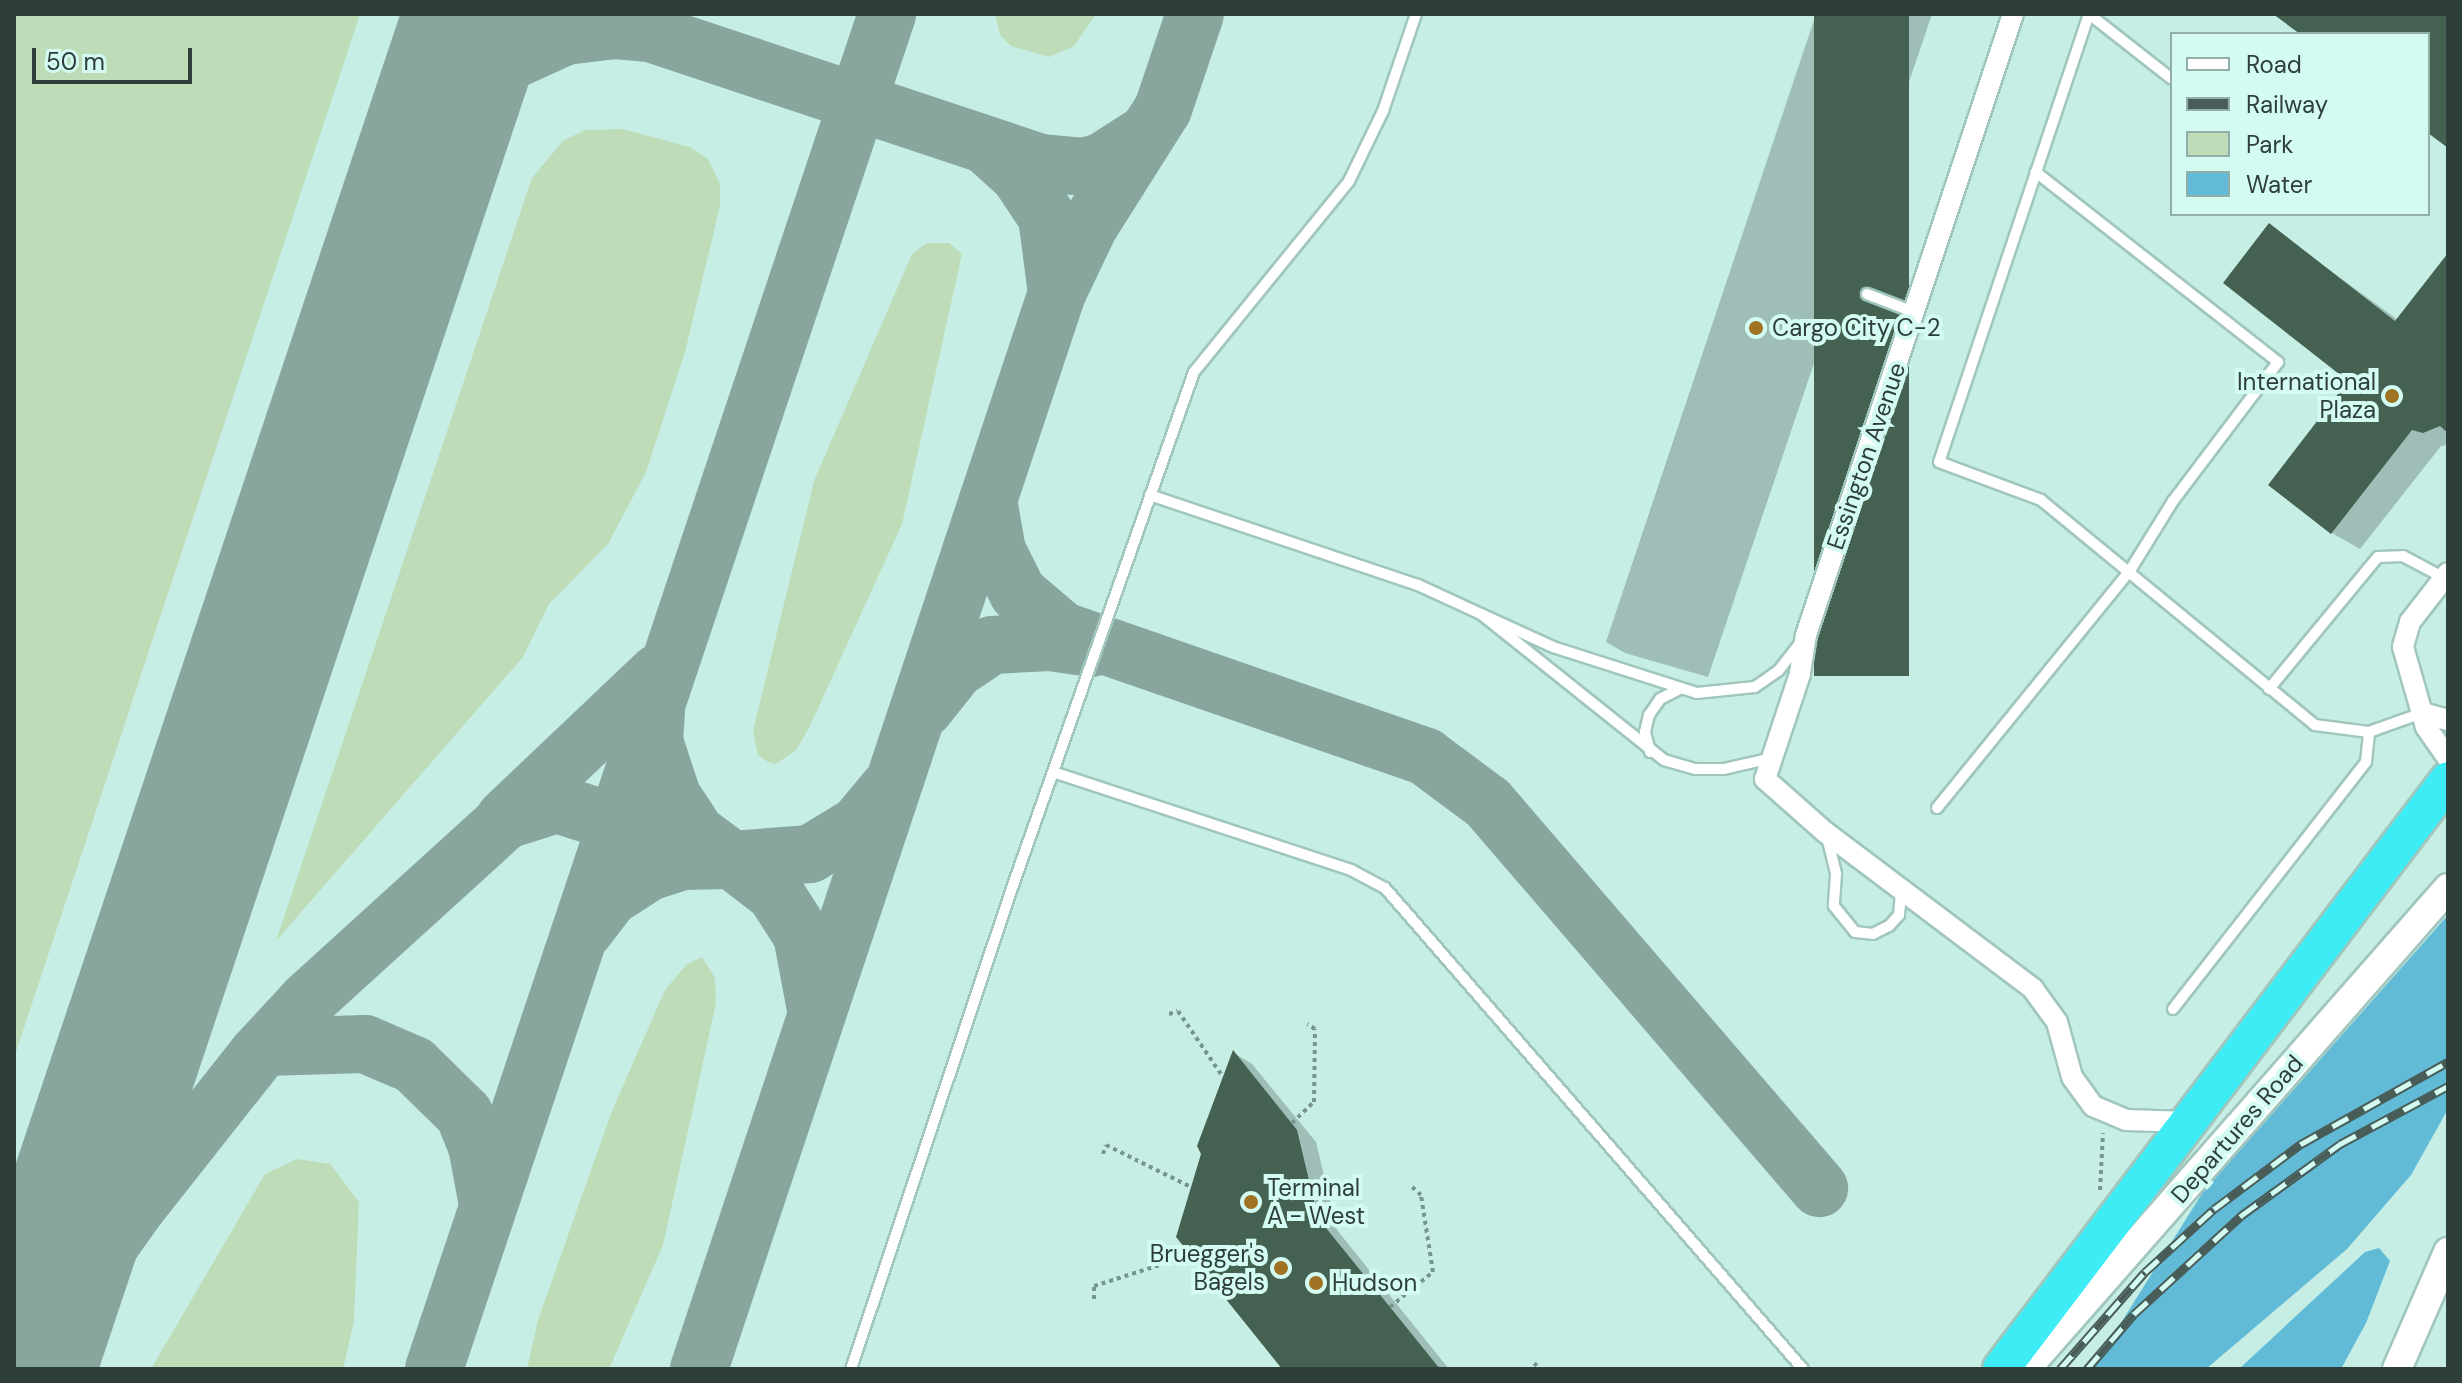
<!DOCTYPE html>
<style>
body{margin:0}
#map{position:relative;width:2462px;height:1383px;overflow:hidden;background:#c6eee5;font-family:"DM Sans",sans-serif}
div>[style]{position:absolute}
.green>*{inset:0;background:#bfdcb8}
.water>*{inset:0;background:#61bbd7}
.shadow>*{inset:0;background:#0003}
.taxiway>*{height:58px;margin:-29px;padding:0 29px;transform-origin:29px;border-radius:29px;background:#88a69e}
.runway>*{height:144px;margin:-72px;padding:0 72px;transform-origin:72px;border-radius:72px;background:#88a69e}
.building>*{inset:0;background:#456151;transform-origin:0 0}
.path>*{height:4px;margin-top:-2px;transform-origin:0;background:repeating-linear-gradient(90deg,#78948e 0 4px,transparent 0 8px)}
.roads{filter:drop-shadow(2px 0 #a0c6be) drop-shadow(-2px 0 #a0c6be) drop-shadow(0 2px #a0c6be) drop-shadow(0 -2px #a0c6be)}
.lane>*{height:10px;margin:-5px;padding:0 5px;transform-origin:5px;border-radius:5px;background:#fff}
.street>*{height:20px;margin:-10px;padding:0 10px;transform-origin:10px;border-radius:10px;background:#fff}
.secondary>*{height:28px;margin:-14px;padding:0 14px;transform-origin:14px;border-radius:14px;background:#fff}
.highway>*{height:36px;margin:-18px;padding:0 18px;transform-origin:18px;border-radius:18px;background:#3eecf5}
.rail>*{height:9px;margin-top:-4.5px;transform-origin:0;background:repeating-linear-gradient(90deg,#d3fbf2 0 18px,#495d58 0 36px);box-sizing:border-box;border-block:2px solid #495d58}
.dots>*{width:22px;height:22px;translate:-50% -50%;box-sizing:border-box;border:4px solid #d3fbf2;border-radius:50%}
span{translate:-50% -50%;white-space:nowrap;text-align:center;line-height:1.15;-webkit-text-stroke:8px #d3fbf2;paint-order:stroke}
.poi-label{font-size:24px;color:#2e3e3a}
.left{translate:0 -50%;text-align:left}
.right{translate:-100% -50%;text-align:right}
.street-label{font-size:24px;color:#2e3e3a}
.frame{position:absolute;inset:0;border:16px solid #2e3e3a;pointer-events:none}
.legend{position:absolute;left:2170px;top:32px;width:260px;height:184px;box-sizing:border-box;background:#d3fbf2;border:2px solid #91afa8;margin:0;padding:10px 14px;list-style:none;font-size:24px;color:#2e3e3a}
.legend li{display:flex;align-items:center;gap:16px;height:40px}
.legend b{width:40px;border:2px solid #91afa8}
.scale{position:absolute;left:32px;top:48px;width:160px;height:36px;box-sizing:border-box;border:4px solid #2e3e3a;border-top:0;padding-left:10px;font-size:24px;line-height:28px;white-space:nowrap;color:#2e3e3a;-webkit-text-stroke:6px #d3fbf2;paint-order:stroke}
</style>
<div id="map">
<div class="green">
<i style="clip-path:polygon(14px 14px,360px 14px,14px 1058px)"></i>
<i style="clip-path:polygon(995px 14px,1096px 14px,1074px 46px,1049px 57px,1011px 46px,1000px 35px)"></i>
<i style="clip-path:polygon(622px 129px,690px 147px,708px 159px,720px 184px,720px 206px,685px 352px,646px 472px,608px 544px,549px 604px,523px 657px,276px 941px,532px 178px,563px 141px,585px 130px)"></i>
<i style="clip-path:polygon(927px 243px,949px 243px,962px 254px,902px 524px,809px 728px,796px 750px,776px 764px,768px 762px,758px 755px,753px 731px,814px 481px,912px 254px)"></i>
<i style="clip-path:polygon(702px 957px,715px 978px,716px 1003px,663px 1245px,609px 1369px,527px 1369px,538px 1320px,612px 1111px,665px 990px,687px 964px)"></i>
<i style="clip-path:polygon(297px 1159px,330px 1164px,359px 1202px,354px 1321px,343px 1369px,151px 1369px,265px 1174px)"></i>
</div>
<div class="water">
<i style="clip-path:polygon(2448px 915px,2448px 1109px,2411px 1175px,2347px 1249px,2206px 1369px,2092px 1369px,2203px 1192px)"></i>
<i style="clip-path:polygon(2379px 1248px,2390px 1261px,2366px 1323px,2341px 1369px,2239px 1369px,2365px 1252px)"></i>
</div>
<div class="shadow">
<i style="clip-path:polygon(1816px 14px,1932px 14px,1708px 677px,1625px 653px,1606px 642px)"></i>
<i style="clip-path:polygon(2269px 226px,2398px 320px,2448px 256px,2448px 445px,2441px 446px,2360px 549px,2332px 533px,2351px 381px)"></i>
<i style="clip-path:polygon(1234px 1053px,1252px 1064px,1316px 1142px,1337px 1230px,1449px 1369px,1284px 1369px)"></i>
</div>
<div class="taxiway">
<i style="left:435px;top:146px;width:62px;rotate:-58.1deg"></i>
<i style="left:468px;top:93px;width:37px;rotate:-43deg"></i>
<i style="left:495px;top:68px;width:78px;rotate:-24.3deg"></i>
<i style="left:566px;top:36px;width:49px;rotate:-7deg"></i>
<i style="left:615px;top:30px;width:35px;rotate:5deg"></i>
<i style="left:650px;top:33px;width:411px;rotate:18.4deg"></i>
<i style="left:1040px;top:163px;width:44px;rotate:5.2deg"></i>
<i style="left:1084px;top:167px;width:19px;rotate:-16deg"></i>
<i style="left:1102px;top:162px;width:54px;rotate:-32.8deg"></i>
<i style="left:988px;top:147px;width:42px;rotate:42.1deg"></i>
<i style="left:1019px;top:175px;width:50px;rotate:56.3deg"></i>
<i style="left:1047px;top:217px;width:77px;rotate:82.5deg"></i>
<i style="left:988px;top:500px;width:52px;rotate:80deg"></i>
<i style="left:997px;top:551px;width:47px;rotate:63.4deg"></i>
<i style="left:1018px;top:593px;width:59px;rotate:40.2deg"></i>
<i style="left:1063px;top:631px;width:384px;rotate:19.1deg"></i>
<i style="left:1426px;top:757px;width:77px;rotate:36.6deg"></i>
<i style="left:1488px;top:803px;width:508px;rotate:49.31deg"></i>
<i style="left:924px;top:709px;width:51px;rotate:-51.3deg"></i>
<i style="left:956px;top:669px;width:43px;rotate:-33.7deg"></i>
<i style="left:992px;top:645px;width:58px;rotate:-3deg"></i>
<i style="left:1050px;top:642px;width:42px;rotate:8.1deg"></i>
<i style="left:656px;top:712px;width:29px;rotate:94deg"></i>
<i style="left:654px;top:741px;width:58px;rotate:71.9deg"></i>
<i style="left:672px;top:796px;width:44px;rotate:57deg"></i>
<i style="left:696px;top:833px;width:45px;rotate:36.9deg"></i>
<i style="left:732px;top:860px;width:78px;rotate:-4.4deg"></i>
<i style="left:810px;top:854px;width:56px;rotate:-31.1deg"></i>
<i style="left:858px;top:825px;width:47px;rotate:-50.2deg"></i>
<i style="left:505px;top:818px;width:211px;rotate:-43.5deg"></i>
<i style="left:584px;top:931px;width:43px;rotate:-52.6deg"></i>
<i style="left:610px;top:897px;width:46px;rotate:-32.7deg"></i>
<i style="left:649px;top:872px;width:35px;rotate:-18deg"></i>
<i style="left:682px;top:861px;width:50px;rotate:-1.1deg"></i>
<i style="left:732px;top:860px;width:54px;rotate:37.5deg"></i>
<i style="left:775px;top:893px;width:50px;rotate:57.3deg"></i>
<i style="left:802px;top:935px;width:75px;rotate:79.3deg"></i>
<i style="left:265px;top:1047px;width:100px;rotate:-1.7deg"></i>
<i style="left:365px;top:1044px;width:53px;rotate:23.2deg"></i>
<i style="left:414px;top:1065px;width:70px;rotate:44.4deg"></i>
<i style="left:464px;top:1114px;width:35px;rotate:68deg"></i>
<i style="left:477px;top:1146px;width:60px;rotate:79.4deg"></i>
<i style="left:24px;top:1366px;width:195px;rotate:-54.6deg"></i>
<i style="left:137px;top:1207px;width:194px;rotate:-51.7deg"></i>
<i style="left:257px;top:1055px;width:75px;rotate:-47.2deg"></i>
<i style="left:308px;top:1000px;width:268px;rotate:-42.3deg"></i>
<i style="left:506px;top:820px;width:53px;rotate:-17.4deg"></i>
<i style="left:557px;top:804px;width:184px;rotate:17.7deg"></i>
<i style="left:434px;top:1369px;width:1429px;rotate:-71.51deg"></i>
<i style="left:699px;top:1369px;width:1134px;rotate:-71.6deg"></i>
<i style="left:1057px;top:293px;width:74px;rotate:-64.5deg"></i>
<i style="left:1089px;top:226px;width:138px;rotate:-57.7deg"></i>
<i style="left:1163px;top:109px;width:100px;rotate:-71.4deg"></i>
</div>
<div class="runway">
<i style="left:23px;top:1369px;width:1429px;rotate:-71.51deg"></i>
</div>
<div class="building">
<i style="left:1814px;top:14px;width:95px;height:662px"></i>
<i style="clip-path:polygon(2273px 14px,2448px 14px,2448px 148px,2428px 133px,2428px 34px,2300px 34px)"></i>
<i style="clip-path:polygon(2269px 223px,2395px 321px,2448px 253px,2448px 433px,2440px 426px,2423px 433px,2412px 430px,2331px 534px,2268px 485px,2348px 381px,2223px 283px)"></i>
<i style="clip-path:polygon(1233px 1050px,1297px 1130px,1318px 1218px,1440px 1369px,1282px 1369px,1176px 1237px,1201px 1154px,1197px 1146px)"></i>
</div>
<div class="path">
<i style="left:1169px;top:1014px;width:9px;rotate:-18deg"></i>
<i style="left:1178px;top:1011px;width:80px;rotate:55.7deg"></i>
<i style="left:1292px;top:1123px;width:30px;rotate:-44deg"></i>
<i style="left:1314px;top:1102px;width:73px;rotate:-89.2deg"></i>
<i style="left:1315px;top:1029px;width:9px;rotate:-148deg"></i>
<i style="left:1103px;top:1154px;width:9px;rotate:-72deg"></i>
<i style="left:1106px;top:1145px;width:95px;rotate:26.3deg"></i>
<i style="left:2100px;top:1190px;width:57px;rotate:-87deg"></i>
<i style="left:1094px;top:1299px;width:13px;rotate:-90deg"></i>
<i style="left:1094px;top:1286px;width:102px;rotate:-17.7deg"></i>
<i style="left:1390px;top:1307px;width:55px;rotate:-39.1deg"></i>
<i style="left:1433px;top:1272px;width:78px;rotate:-98.9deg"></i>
<i style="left:1421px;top:1195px;width:13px;rotate:-138deg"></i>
<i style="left:1534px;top:1363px;width:8px;rotate:45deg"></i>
</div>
<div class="roads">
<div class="lane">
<i style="left:2089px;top:14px;width:472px;rotate:108.5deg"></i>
<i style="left:1939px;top:462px;width:109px;rotate:20.4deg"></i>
<i style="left:2041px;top:500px;width:355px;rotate:39.4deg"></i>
<i style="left:2315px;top:725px;width:54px;rotate:7.4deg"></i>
<i style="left:2369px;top:732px;width:56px;rotate:-19.7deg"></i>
<i style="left:2089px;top:14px;width:105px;rotate:38.1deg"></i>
<i style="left:1867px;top:294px;width:50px;rotate:21deg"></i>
<i style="left:1150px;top:495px;width:283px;rotate:18.6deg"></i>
<i style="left:1418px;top:585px;width:69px;rotate:24.7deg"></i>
<i style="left:2269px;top:689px;width:171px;rotate:-50.5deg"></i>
<i style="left:2378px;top:557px;width:25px;rotate:-2deg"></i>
<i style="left:2403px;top:556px;width:47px;rotate:28.2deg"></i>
<i style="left:1650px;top:752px;width:21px;rotate:-104deg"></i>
<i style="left:1645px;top:732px;width:17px;rotate:-77deg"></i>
<i style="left:1649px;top:715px;width:19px;rotate:-55deg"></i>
<i style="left:1660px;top:699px;width:22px;rotate:-27deg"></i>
<i style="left:1772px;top:758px;width:49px;rotate:167.1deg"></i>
<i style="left:1724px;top:769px;width:29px;rotate:180deg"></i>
<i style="left:1695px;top:769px;width:32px;rotate:-164deg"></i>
<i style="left:1664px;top:760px;width:234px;rotate:-141.4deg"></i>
<i style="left:1481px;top:614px;width:79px;rotate:24.6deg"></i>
<i style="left:1553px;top:647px;width:151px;rotate:17.7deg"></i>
<i style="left:1697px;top:693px;width:58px;rotate:-5.9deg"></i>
<i style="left:1755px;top:687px;width:29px;rotate:-35deg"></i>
<i style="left:1779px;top:670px;width:34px;rotate:-52deg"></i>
<i style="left:1053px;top:772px;width:314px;rotate:18.2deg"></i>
<i style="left:1351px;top:870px;width:38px;rotate:28deg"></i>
<i style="left:1385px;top:888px;width:637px;rotate:49.01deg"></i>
<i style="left:1937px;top:808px;width:304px;rotate:-50.9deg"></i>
<i style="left:2129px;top:572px;width:84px;rotate:-58.2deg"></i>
<i style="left:2173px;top:501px;width:174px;rotate:-52.9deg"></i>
<i style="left:2278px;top:362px;width:308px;rotate:-141.9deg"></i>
<i style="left:1827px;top:837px;width:38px;rotate:76deg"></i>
<i style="left:1836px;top:874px;width:32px;rotate:94deg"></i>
<i style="left:1834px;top:906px;width:33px;rotate:51deg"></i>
<i style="left:1855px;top:932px;width:18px;rotate:6deg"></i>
<i style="left:1873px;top:934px;width:18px;rotate:-27deg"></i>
<i style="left:1889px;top:926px;width:15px;rotate:-48deg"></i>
<i style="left:1899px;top:915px;width:24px;rotate:-85deg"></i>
<i style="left:2173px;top:1009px;width:313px;rotate:-52deg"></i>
<i style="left:2366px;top:762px;width:30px;rotate:-84deg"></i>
<i style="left:851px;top:1369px;width:504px;rotate:-71.49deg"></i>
<i style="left:1011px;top:891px;width:550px;rotate:-70.58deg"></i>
<i style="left:1194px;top:372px;width:246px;rotate:-50.9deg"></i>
<i style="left:1349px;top:181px;width:78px;rotate:-64.1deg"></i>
<i style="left:1383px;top:111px;width:102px;rotate:-71.2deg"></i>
</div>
<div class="street">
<i style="left:2013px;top:14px;width:655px;rotate:108.43deg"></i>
<i style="left:1806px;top:635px;width:39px;rotate:99deg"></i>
<i style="left:1800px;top:674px;width:111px;rotate:108.4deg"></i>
<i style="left:1765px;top:779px;width:80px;rotate:41.5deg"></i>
<i style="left:1825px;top:832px;width:261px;rotate:37deg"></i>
<i style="left:2033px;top:989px;width:41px;rotate:54deg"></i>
<i style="left:2057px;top:1022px;width:57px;rotate:74.7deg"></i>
<i style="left:2072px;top:1077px;width:36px;rotate:54deg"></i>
<i style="left:2093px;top:1106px;width:36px;rotate:23deg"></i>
<i style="left:2126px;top:1120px;width:63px;rotate:1.8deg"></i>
<i style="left:2448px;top:573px;width:62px;rotate:127.8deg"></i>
<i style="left:2410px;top:622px;width:26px;rotate:106deg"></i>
<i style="left:2403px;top:647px;width:83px;rotate:74deg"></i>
<i style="left:2426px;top:727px;width:39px;rotate:55deg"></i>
<i style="left:2422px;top:713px;width:27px;rotate:15deg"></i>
</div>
<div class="secondary">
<i style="left:2026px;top:1369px;width:640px;rotate:-48.74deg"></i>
<i style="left:2397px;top:1369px;width:128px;rotate:-66.4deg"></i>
</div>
<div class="highway">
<i style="left:2001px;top:1369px;width:739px;rotate:-52.8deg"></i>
</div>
</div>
<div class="rail">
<i style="left:2060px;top:1369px;width:129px;rotate:-48.8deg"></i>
<i style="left:2145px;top:1272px;width:93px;rotate:-42.4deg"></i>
<i style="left:2214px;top:1209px;width:109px;rotate:-36.8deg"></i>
<i style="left:2301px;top:1144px;width:168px;rotate:-29.2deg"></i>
<i style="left:2087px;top:1369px;width:72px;rotate:-49.5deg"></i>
<i style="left:2134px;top:1314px;width:147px;rotate:-42.5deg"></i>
<i style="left:2242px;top:1215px;width:121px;rotate:-35.9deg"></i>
<i style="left:2340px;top:1144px;width:123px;rotate:-28.2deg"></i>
</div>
<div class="dots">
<i style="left:1756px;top:328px;background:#9f7323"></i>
<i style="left:2392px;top:396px;background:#9f7323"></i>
<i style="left:1251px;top:1202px;background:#9f7323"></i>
<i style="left:1281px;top:1268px;background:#9f7323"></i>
<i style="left:1316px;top:1283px;background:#9f7323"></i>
</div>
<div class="poi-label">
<span class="left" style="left:1772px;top:328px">Cargo City C-2</span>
<span class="right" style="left:2376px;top:396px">International<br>Plaza</span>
<span class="left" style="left:1267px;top:1202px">Terminal<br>A - West</span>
<span class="right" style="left:1265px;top:1268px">Bruegger's<br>Bagels</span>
<span class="left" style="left:1332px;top:1283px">Hudson</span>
</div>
<div class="street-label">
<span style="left:1866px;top:456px;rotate:-71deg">Essington Avenue</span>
<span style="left:2237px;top:1129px;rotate:-49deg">Departures Road</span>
</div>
<div class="frame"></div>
<ul class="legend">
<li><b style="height:10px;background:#fff"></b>Road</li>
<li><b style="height:10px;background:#495d58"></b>Railway</li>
<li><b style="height:22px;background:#bfdcb8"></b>Park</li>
<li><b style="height:22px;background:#61bbd7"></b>Water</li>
</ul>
<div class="scale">50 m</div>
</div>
